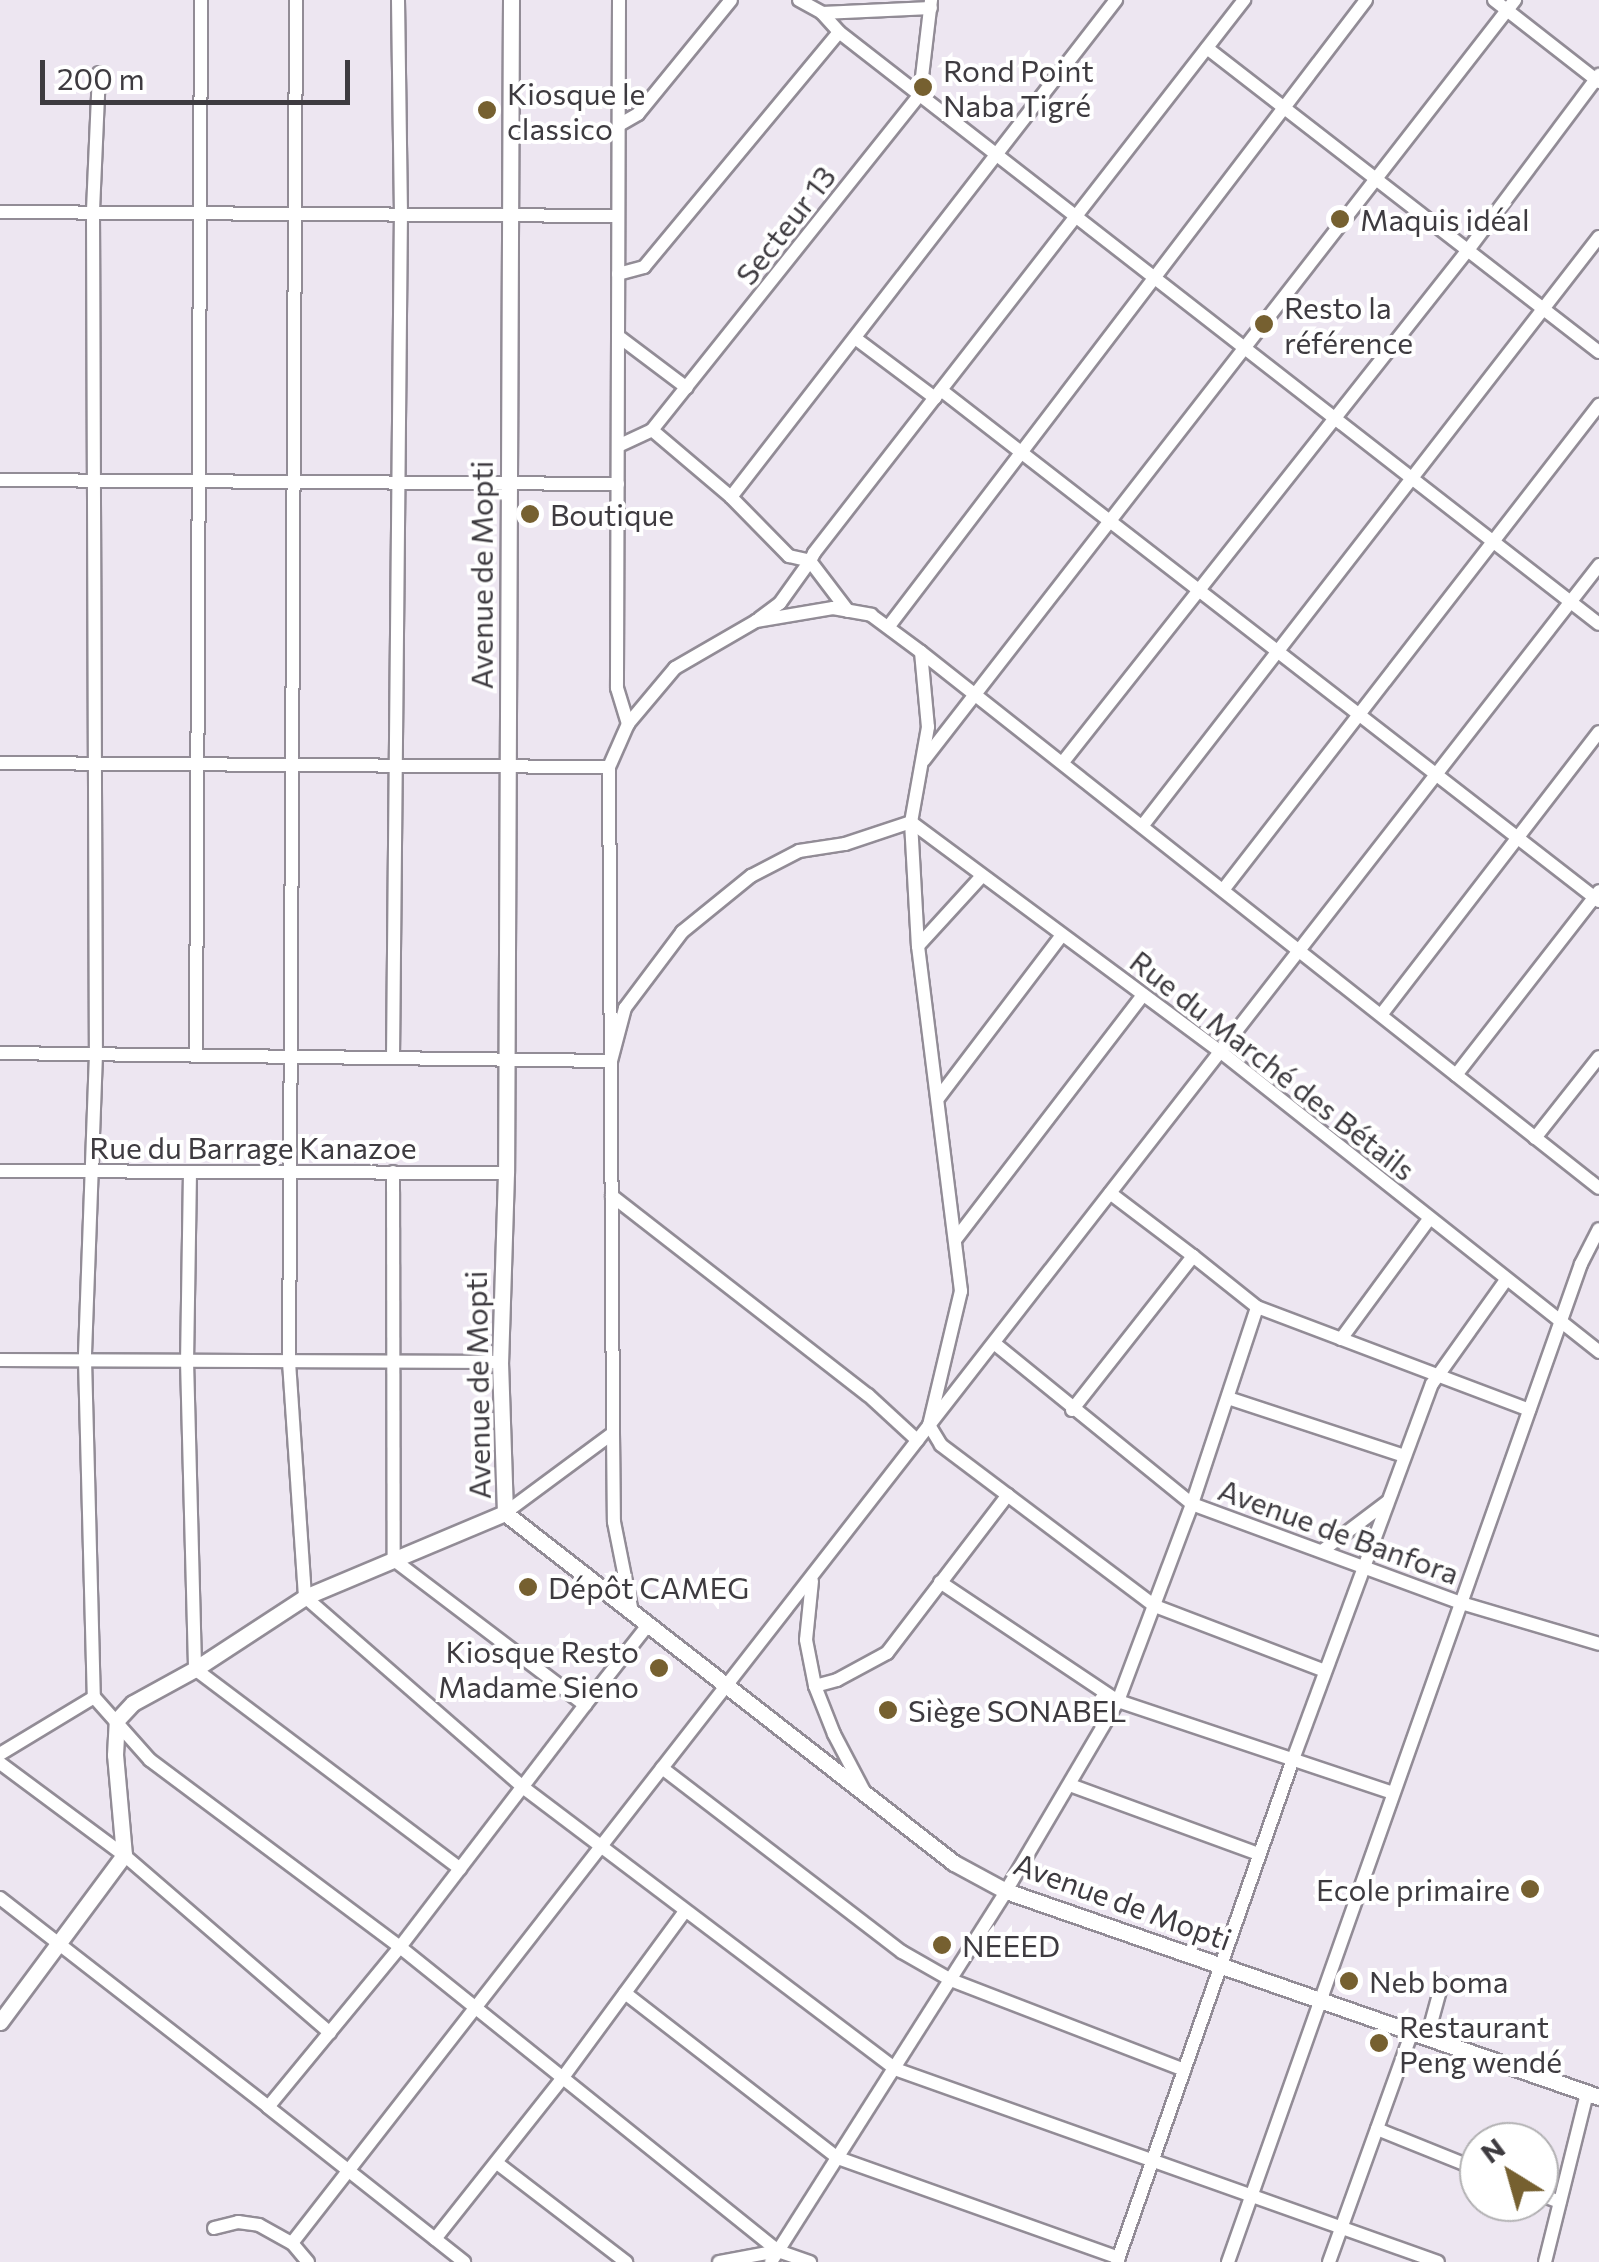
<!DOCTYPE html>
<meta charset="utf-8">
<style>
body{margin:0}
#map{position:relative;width:1599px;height:2262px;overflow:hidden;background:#ede6f1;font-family:Commissioner,sans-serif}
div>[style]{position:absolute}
.roads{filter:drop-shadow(2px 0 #928c96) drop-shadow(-2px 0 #928c96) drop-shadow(0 2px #928c96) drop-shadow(0 -2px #928c96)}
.minor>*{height:12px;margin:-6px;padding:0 6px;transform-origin:6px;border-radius:6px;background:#fff}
.tertiary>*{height:15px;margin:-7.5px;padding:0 7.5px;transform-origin:7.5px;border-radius:7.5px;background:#fff}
.dots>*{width:28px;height:28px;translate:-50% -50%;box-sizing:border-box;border:5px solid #fff;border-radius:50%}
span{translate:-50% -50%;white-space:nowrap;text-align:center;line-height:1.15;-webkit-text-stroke:8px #fff;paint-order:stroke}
.poi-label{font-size:30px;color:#3e3b40}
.left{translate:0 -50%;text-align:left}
.right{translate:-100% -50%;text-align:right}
.street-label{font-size:30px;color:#3e3b40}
.north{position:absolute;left:1459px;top:2122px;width:100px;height:100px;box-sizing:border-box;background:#fff;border:2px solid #b2b1b3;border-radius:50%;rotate:323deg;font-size:28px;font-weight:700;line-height:40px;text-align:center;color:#3e3b40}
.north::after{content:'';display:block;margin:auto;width:35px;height:45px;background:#766030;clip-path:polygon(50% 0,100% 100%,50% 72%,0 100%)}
.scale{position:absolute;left:40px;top:60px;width:310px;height:45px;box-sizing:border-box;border:5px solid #3e3b40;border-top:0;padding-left:12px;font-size:30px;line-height:35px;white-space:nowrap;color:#3e3b40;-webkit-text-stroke:8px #fff;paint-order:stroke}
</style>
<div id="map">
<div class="roads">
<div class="minor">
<i style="left:296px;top:0;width:1362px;rotate:90.29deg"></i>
<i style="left:289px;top:1362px;width:236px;rotate:86.1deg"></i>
<i style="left:305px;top:1597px;width:291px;rotate:41.1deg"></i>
<i style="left:524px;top:1788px;width:465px;rotate:37.1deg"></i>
<i style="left:895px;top:2069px;width:576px;rotate:19.57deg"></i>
<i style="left:619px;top:0;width:688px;rotate:90.17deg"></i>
<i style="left:617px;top:688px;width:38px;rotate:73deg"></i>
<i style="left:628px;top:724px;width:73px;rotate:-50deg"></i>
<i style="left:675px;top:668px;width:94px;rotate:-30.1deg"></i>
<i style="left:756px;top:621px;width:78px;rotate:-9.6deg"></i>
<i style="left:833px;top:608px;width:39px;rotate:10deg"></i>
<i style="left:871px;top:615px;width:62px;rotate:36.5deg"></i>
<i style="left:921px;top:652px;width:75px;rotate:84.7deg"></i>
<i style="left:928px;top:727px;width:97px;rotate:100.1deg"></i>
<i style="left:911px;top:822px;width:124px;rotate:86.8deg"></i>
<i style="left:918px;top:946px;width:348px;rotate:82.9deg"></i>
<i style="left:961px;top:1291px;width:138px;rotate:103.4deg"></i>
<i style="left:929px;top:1425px;width:23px;rotate:59deg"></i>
<i style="left:941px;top:1445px;width:268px;rotate:37deg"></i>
<i style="left:1155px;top:1606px;width:182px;rotate:20.9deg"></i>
<i style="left:799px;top:0;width:26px;rotate:29deg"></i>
<i style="left:822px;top:13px;width:25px;rotate:48deg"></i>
<i style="left:839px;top:32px;width:963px;rotate:37.92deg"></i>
<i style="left:1494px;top:0;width:133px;rotate:38deg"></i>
<i style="left:822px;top:13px;width:109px;rotate:-2.6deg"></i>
<i style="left:1207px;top:48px;width:496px;rotate:37.8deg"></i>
<i style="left:99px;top:73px;width:140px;rotate:92.5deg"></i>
<i style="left:93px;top:213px;width:841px;rotate:89.8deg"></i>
<i style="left:96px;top:1054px;width:306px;rotate:92.1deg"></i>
<i style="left:85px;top:1360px;width:337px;rotate:88.5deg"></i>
<i style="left:94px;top:1697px;width:84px;rotate:48.4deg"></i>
<i style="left:150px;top:1760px;width:312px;rotate:36.8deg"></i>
<i style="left:400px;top:1947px;width:207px;rotate:129.5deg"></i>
<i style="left:268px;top:2107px;width:250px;rotate:38.3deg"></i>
<i style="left:619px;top:125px;width:22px;rotate:-30deg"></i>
<i style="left:638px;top:114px;width:147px;rotate:-50.8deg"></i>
<i style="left:0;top:212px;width:618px;rotate:0.37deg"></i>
<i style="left:618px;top:274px;width:27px;rotate:-15deg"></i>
<i style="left:644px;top:267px;width:305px;rotate:-50.3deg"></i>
<i style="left:618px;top:336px;width:86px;rotate:37deg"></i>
<i style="left:855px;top:338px;width:100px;rotate:36.9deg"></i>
<i style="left:941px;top:390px;width:833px;rotate:37.83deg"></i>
<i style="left:652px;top:430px;width:104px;rotate:40.3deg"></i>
<i style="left:731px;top:497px;width:629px;rotate:-52.24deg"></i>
<i style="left:618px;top:446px;width:38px;rotate:-25deg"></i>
<i style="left:652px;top:430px;width:430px;rotate:-51.4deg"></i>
<i style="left:920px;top:94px;width:95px;rotate:-83.3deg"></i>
<i style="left:0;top:480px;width:618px;rotate:0.37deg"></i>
<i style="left:731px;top:497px;width:83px;rotate:45.5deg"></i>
<i style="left:789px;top:556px;width:22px;rotate:13deg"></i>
<i style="left:810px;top:561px;width:52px;rotate:125.5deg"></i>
<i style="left:780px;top:603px;width:26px;rotate:143deg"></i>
<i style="left:848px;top:611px;width:63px;rotate:-127.2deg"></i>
<i style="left:810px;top:561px;width:9px;rotate:-63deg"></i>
<i style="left:814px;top:553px;width:701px;rotate:-52.13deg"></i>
<i style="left:889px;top:626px;width:787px;rotate:-52.69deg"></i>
<i style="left:921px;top:652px;width:864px;rotate:38.33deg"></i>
<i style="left:924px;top:760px;width:963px;rotate:-52.13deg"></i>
<i style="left:1063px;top:762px;width:653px;rotate:-51.66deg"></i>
<i style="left:1468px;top:250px;width:219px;rotate:-53.2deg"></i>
<i style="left:0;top:763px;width:609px;rotate:0.38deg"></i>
<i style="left:1143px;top:825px;width:744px;rotate:-52.21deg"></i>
<i style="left:1223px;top:890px;width:614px;rotate:-52.22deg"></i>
<i style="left:918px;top:946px;width:95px;rotate:-47.6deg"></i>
<i style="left:1381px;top:1015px;width:357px;rotate:-52.4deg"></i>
<i style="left:0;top:1053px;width:611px;rotate:0.75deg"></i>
<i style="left:611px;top:1061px;width:55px;rotate:-75.2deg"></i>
<i style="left:625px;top:1008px;width:95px;rotate:-53.1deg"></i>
<i style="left:682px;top:932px;width:89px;rotate:-39.1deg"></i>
<i style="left:751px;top:876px;width:54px;rotate:-27.5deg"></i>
<i style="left:799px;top:851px;width:47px;rotate:-8.7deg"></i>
<i style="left:845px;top:844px;width:70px;rotate:-18.4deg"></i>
<i style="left:911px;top:822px;width:386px;rotate:36.6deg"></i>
<i style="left:1221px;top:1052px;width:483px;rotate:38.4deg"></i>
<i style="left:196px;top:1055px;width:1055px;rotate:-89.73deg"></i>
<i style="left:393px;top:1058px;width:843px;rotate:-89.46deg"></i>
<i style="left:401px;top:215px;width:215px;rotate:-90.8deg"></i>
<i style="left:1456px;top:1075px;width:233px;rotate:-52.1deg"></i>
<i style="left:939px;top:1097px;width:202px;rotate:-52.8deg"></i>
<i style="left:1535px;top:1138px;width:103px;rotate:-51.7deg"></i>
<i style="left:0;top:1171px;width:506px;rotate:0.23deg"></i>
<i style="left:190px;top:1172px;width:189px;rotate:90.9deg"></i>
<i style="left:187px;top:1361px;width:308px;rotate:88.5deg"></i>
<i style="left:195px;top:1669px;width:332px;rotate:37deg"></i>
<i style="left:393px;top:1172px;width:388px;rotate:89.9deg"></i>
<i style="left:394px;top:1560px;width:240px;rotate:37.2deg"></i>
<i style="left:585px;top:1705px;width:102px;rotate:-51.8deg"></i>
<i style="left:612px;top:1196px;width:324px;rotate:37.9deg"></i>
<i style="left:868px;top:1395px;width:67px;rotate:42.6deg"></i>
<i style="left:955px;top:1240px;width:309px;rotate:-52.5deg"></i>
<i style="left:1193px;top:1256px;width:82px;rotate:38.6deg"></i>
<i style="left:1257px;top:1307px;width:291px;rotate:20.7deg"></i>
<i style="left:1341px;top:1339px;width:150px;rotate:-53.7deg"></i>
<i style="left:994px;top:1343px;width:255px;rotate:39.1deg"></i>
<i style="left:1192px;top:1504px;width:287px;rotate:20.2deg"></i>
<i style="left:1461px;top:1603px;width:144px;rotate:16.5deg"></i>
<i style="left:0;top:1360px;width:500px;rotate:0.23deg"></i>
<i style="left:1228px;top:1398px;width:185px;rotate:18.2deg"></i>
<i style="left:1072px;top:1410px;width:196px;rotate:-51.8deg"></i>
<i style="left:1193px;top:1256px;width:104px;rotate:-142.8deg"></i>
<i style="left:613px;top:1433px;width:89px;rotate:89.4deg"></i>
<i style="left:614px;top:1522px;width:92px;rotate:78.7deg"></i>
<i style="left:505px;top:1513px;width:134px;rotate:-36.5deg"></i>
<i style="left:613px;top:1433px;width:666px;rotate:-90.34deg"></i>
<i style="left:609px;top:767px;width:47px;rotate:-66.2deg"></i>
<i style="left:1322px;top:1551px;width:81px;rotate:-37deg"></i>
<i style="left:812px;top:1581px;width:59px;rotate:95.8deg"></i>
<i style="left:806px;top:1640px;width:47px;rotate:78.9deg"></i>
<i style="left:815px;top:1686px;width:23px;rotate:-15deg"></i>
<i style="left:837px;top:1680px;width:57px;rotate:-28.4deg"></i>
<i style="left:887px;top:1653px;width:199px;rotate:-52.6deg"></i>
<i style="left:940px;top:1582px;width:214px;rotate:33.8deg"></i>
<i style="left:1118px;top:1701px;width:290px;rotate:18.5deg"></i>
<i style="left:815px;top:1686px;width:52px;rotate:68.4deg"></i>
<i style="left:834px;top:1734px;width:67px;rotate:62.3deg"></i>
<i style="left:585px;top:1705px;width:305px;rotate:127.4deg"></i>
<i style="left:400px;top:1947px;width:485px;rotate:38.8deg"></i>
<i style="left:778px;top:2251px;width:34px;rotate:19deg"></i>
<i style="left:0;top:1754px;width:110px;rotate:-31.2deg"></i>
<i style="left:0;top:1763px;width:154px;rotate:36.6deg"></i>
<i style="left:124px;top:1855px;width:272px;rotate:40.8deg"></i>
<i style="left:662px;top:1768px;width:302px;rotate:37.5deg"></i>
<i style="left:902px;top:1952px;width:56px;rotate:29.7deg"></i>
<i style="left:951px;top:1980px;width:250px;rotate:21.1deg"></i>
<i style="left:1070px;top:1785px;width:201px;rotate:20.1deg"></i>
<i style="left:0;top:1898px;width:340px;rotate:37.9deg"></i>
<i style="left:625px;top:1993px;width:269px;rotate:37.8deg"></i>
<i style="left:838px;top:2158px;width:298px;rotate:19.6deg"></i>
<i style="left:1427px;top:2038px;width:57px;rotate:-74.7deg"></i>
<i style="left:1377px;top:2129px;width:110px;rotate:21.9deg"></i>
<i style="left:497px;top:2163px;width:163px;rotate:37.5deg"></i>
<i style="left:1539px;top:2194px;width:22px;rotate:21deg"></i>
<i style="left:214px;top:2228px;width:25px;rotate:-14deg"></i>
<i style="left:238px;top:2222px;width:21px;rotate:8deg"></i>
<i style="left:259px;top:2225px;width:38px;rotate:29deg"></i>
<i style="left:292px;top:2243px;width:25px;rotate:50deg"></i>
<i style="left:435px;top:2239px;width:203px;rotate:-51.6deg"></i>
<i style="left:561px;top:2080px;width:210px;rotate:-53.7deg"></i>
<i style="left:292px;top:2243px;width:2127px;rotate:-52.08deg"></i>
<i style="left:719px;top:2262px;width:60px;rotate:-10.6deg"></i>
<i style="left:771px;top:2262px;width:439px;rotate:-57.6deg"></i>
<i style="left:1006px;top:1891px;width:221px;rotate:-59.5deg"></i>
<i style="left:1118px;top:1701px;width:210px;rotate:-69.4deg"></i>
<i style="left:1192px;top:1504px;width:207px;rotate:-71.7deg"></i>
<i style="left:1117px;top:2262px;width:530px;rotate:-70.71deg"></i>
<i style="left:1292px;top:1762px;width:403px;rotate:-69.7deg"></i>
<i style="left:1432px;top:1384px;width:128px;rotate:-54.6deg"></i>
<i style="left:1228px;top:2262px;width:1059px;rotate:-70.52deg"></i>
<i style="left:1581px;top:1264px;width:39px;rotate:-63deg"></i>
<i style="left:1329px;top:2262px;width:245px;rotate:-70.2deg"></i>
<i style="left:1545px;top:2262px;width:174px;rotate:-76deg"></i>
</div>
<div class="tertiary">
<i style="left:511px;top:0;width:1173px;rotate:90.24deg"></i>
<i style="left:506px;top:1173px;width:189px;rotate:91.8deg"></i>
<i style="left:500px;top:1362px;width:151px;rotate:88.1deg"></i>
<i style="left:505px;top:1513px;width:569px;rotate:37.94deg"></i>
<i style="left:954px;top:1863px;width:59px;rotate:28.3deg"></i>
<i style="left:1006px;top:1891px;width:628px;rotate:19.16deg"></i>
<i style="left:0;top:2022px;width:208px;rotate:-53.4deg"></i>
<i style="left:124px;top:1855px;width:100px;rotate:-95.1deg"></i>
<i style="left:115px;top:1755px;width:35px;rotate:-87deg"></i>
<i style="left:117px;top:1720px;width:23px;rotate:-47deg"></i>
<i style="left:133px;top:1703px;width:71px;rotate:-28.7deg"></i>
<i style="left:195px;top:1669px;width:131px;rotate:-33.2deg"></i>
<i style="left:305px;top:1597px;width:217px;rotate:-22.8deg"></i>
</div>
</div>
<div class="dots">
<i style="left:923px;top:87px;background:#766030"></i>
<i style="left:487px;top:110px;background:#766030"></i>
<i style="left:1340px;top:219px;background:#766030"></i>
<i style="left:1264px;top:324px;background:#766030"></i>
<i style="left:530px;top:514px;background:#766030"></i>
<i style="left:528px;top:1587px;background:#766030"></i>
<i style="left:659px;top:1668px;background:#766030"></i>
<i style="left:888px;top:1710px;background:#766030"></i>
<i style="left:1530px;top:1889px;background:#766030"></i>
<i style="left:942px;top:1945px;background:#766030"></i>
<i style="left:1349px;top:1981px;background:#766030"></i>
<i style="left:1379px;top:2043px;background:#766030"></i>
</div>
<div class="poi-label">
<span class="left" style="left:943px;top:87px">Rond Point<br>Naba Tigré</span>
<span class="left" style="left:507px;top:110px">Kiosque le<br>classico</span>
<span class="left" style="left:1360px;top:219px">Maquis idéal</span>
<span class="left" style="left:1284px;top:324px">Resto la<br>référence</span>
<span class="left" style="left:550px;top:514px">Boutique</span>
<span class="left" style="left:548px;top:1587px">Dépôt CAMEG</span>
<span class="right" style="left:639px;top:1668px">Kiosque Resto<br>Madame Sieno</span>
<span class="left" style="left:908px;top:1710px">Siège SONABEL</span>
<span class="right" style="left:1510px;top:1889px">Ecole primaire</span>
<span class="left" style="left:962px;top:1945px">NEEED</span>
<span class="left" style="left:1369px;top:1981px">Neb boma</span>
<span class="left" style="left:1399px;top:2043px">Restaurant<br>Peng wendé</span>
</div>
<div class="street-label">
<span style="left:785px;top:225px;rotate:-52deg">Secteur 13</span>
<span style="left:481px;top:575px;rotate:-90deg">Avenue de Mopti</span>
<span style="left:1273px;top:1065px;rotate:38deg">Rue du Marché des Bétails</span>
<span style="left:253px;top:1147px">Rue du Barrage Kanazoe</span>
<span style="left:477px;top:1385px;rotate:-91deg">Avenue de Mopti</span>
<span style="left:1339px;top:1531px;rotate:20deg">Avenue de Banfora</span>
<span style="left:1123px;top:1901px;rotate:20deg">Avenue de Mopti</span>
</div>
<div class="north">N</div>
<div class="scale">200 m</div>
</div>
